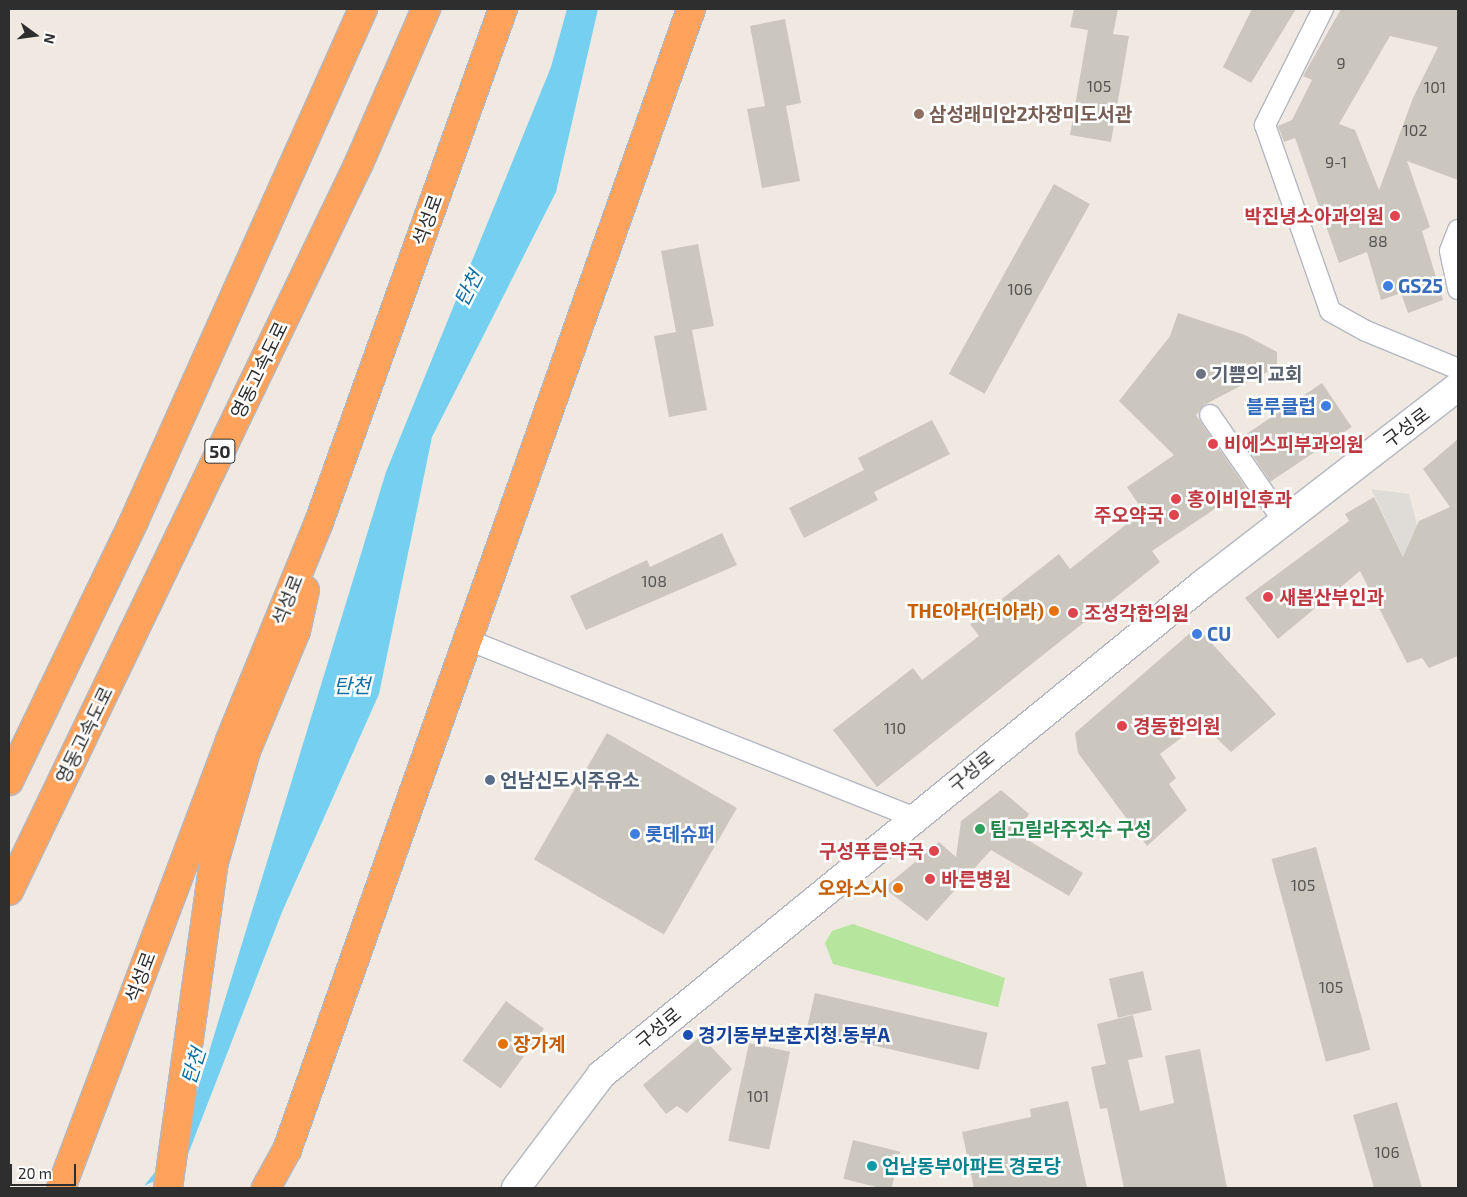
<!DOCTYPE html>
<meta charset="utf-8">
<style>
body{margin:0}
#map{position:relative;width:1467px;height:1197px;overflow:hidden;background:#efe9e1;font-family:"Exo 2","Noto Sans KR",sans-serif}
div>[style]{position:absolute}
.green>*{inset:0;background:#b6e59e}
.plaza>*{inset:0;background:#dfdcd8}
.water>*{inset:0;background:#75cff0}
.building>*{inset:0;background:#cbc7bf;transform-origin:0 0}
.roads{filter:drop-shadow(1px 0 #b4b7c1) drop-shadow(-1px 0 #b4b7c1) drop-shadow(0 1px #b4b7c1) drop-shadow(0 -1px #b4b7c1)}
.street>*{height:20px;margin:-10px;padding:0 10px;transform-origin:10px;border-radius:10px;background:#fff}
.secondary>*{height:28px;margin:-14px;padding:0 14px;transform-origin:14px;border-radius:14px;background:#fff}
.highway>*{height:28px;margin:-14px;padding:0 14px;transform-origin:14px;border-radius:14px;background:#ffa35c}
.dots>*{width:14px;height:14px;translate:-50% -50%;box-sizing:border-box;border:2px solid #fff;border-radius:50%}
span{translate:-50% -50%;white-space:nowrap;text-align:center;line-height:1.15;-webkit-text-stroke:5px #fff;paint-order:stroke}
.number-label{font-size:16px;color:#555452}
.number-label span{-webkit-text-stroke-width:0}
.shield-label span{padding:1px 4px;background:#fff;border:1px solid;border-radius:4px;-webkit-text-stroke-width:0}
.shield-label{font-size:18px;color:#2e2e2e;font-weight:700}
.education-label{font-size:19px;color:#785e54;font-weight:700}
.left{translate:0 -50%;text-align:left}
.health-label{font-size:19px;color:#be3a42;font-weight:700}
.right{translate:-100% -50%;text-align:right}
.street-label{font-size:19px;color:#2e2e2e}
.shop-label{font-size:19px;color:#366cbe;font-weight:700}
.worship-label{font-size:19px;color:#5b616d;font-weight:700}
.food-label{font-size:19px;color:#c56008;font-weight:700}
.service-label{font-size:19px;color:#4e5e75;font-weight:700}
.leisure-label{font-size:19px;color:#27864d;font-weight:700}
.transit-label{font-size:19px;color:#164399;font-weight:700}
.culture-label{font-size:19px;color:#0d838f;font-weight:700}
.water-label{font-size:20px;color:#0d6fa3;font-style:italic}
.frame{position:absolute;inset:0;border:10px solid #2e2e2e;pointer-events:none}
.north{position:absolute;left:10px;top:10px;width:50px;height:50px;-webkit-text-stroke:4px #fff;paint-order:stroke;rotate:104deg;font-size:14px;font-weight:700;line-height:20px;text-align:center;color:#2e2e2e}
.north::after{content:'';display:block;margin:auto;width:18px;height:22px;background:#2e2e2e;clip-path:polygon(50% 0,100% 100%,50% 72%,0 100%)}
.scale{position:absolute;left:10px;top:1164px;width:66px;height:22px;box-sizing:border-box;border:2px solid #2e2e2e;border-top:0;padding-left:6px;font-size:15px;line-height:18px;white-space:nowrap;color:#2e2e2e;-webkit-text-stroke:4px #fff;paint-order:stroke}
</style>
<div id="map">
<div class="green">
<i style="clip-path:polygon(853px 924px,1005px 978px,998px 1007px,833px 964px,825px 943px,832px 931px)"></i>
</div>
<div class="plaza">
<i style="clip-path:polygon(1371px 489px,1409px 494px,1417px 525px,1423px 526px,1458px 602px,1458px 638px,1445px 644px)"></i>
</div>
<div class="water">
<i style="clip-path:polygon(567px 9px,598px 9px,556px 192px,432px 437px,379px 694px,282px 912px,183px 1167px,144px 1186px,183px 1137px,386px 472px,551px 67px)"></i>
</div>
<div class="building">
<i style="clip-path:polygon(1074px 9px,1118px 9px,1113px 34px,1129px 36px,1111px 142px,1070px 135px,1088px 30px,1070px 27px)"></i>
<i style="clip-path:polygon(1252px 9px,1296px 9px,1251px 83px,1223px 67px)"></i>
<i style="clip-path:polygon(evenodd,1341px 9px,1458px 9px,1458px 180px,1407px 161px,1430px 227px,1422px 231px,1443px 300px,1408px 313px,1401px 293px,1381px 300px,1367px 252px,1339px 263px,1295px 138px,1284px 142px,1278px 126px,1292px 120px,1312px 80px,1303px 76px,1341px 9px,1390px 36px,1438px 47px,1413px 98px,1379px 190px,1355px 130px,1339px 124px,1390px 36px)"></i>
<i style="clip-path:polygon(785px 19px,801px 103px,786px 106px,800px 181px,762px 188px,747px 109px,765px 106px,750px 26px)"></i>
<i style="left:1054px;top:184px;width:41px;height:217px;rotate:29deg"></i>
<i style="clip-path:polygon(698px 244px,714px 326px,692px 330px,707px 410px,669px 417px,654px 336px,676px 332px,661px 251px)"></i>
<i style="clip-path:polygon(1178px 313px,1245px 335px,1277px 352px,1277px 367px,1204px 405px,1196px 415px,1246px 488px,1152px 551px,1160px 562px,877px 787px,833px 730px,913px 668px,922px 680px,979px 636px,970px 624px,1059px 554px,1070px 569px,1143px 511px,1127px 487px,1174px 455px,1119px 401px,1170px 336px)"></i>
<i style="left:1322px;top:383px;width:53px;height:98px;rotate:56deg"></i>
<i style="clip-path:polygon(932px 420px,950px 454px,874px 492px,878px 500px,804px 538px,789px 508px,864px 470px,858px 458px)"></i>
<i style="clip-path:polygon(1458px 439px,1458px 656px,1429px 668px,1422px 658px,1407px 663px,1360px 571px,1278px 639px,1245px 598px,1349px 521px,1345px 514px,1374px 497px,1403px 557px,1419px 521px,1450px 507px,1423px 469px)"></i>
<i style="clip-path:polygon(722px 533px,737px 565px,586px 630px,570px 596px,647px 560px,650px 567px)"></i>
<i style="clip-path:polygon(1197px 627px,1276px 714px,1231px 752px,1201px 723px,1160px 754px,1176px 778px,1169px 784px,1187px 810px,1147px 846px,1078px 753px,1075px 733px)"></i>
<i style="left:607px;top:733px;width:150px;height:146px;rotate:30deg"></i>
<i style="clip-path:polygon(1001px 790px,1029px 814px,1016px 833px,1083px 873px,1069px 896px,991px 850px,927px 921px,884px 888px,939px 842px,956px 857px,961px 821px)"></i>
<i style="left:1316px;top:847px;width:210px;height:46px;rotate:75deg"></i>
<i style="left:1143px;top:971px;width:40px;height:35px;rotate:77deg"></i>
<i style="left:815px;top:993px;width:177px;height:38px;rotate:13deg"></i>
<i style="left:506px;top:1001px;width:47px;height:74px;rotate:36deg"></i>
<i style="clip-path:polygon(1133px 1015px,1143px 1057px,1128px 1060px,1140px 1111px,1174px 1103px,1165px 1056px,1200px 1049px,1227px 1188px,1124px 1188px,1107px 1108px,1100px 1109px,1091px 1067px,1106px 1064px,1097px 1024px)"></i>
<i style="clip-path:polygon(701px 1036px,732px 1069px,687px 1113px,677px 1106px,666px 1114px,643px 1085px)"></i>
<i style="left:749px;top:1043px;width:42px;height:100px;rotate:12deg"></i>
<i style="clip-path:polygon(1068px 1101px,1087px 1188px,974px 1188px,962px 1132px,1031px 1117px,1030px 1109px)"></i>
<i style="clip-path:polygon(1397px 1102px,1422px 1188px,1374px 1188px,1353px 1115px)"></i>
<i style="left:853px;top:1140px;width:49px;height:40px;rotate:14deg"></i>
</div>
<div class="roads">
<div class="street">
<i style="left:1323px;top:9px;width:130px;rotate:116.6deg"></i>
<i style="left:1265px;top:125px;width:197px;rotate:70.7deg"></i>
<i style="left:1330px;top:311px;width:41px;rotate:29.1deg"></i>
<i style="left:1366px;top:331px;width:100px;rotate:22.4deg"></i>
<i style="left:1458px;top:230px;width:22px;rotate:111deg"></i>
<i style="left:1450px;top:251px;width:39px;rotate:78deg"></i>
<i style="left:1210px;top:415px;width:130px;rotate:55.3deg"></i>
<i style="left:468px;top:640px;width:479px;rotate:21.7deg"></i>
</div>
<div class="secondary">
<i style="left:516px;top:1188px;width:141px;rotate:-53deg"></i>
<i style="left:601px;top:1075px;width:778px;rotate:-39.21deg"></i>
<i style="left:1204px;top:583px;width:321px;rotate:-37.7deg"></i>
</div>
<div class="highway">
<i style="left:9px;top:781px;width:288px;rotate:-64.3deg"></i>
<i style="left:134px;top:521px;width:561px;rotate:-65.9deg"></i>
<i style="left:9px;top:891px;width:808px;rotate:-64.32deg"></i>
<i style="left:359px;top:163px;width:168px;rotate:-66.5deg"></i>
<i style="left:61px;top:1188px;width:479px;rotate:-69.3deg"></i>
<i style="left:230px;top:740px;width:235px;rotate:-67.8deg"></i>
<i style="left:319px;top:522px;width:545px;rotate:-70.27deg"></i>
<i style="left:168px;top:1188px;width:329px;rotate:-82deg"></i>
<i style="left:214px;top:862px;width:116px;rotate:-73.9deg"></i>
<i style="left:246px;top:751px;width:130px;rotate:-67.4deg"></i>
<i style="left:296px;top:631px;width:42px;rotate:-77.6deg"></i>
<i style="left:266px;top:1188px;width:43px;rotate:-61.1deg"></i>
<i style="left:287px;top:1150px;width:1210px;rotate:-70.5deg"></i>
</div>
</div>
<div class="dots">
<i style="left:919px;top:114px;background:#8d6e63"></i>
<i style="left:1395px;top:216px;background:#e0444e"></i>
<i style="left:1388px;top:286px;background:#3f7fe0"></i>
<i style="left:1201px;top:374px;background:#6b7280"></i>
<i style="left:1326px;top:406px;background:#3f7fe0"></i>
<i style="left:1213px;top:444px;background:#e0444e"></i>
<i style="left:1176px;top:499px;background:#e0444e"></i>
<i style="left:1174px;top:515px;background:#e0444e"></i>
<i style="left:1268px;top:597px;background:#e0444e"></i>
<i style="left:1054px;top:611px;background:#e8710a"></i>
<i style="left:1073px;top:613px;background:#e0444e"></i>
<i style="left:1197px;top:634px;background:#3f7fe0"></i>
<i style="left:1122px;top:726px;background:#e0444e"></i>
<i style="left:490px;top:780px;background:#5c6f8a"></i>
<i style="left:980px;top:829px;background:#2e9e5b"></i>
<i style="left:635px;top:834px;background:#3f7fe0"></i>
<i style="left:934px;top:851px;background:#e0444e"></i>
<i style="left:930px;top:879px;background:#e0444e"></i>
<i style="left:898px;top:888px;background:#e8710a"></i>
<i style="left:688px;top:1035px;background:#1a4fb4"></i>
<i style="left:503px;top:1044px;background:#e8710a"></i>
<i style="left:872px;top:1166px;background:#0f9aa8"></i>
</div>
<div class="number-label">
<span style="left:1341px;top:63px">9</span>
<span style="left:1099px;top:86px">105</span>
<span style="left:1435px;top:87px">101</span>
<span style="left:1415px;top:130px">102</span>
<span style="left:1336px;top:162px">9-1</span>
<span style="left:1378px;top:241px">88</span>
<span style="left:1020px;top:289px">106</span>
<span style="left:654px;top:581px">108</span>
<span style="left:895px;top:728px">110</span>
<span style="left:1303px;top:885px">105</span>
<span style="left:1331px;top:987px">105</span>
<span style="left:758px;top:1096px">101</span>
<span style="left:1387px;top:1152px">106</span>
</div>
<div class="shield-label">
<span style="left:220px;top:451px">50</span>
</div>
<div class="education-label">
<span class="left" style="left:929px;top:114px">삼성래미안2차장미도서관</span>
</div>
<div class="health-label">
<span class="right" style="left:1384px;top:216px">박진녕소아과의원</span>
<span class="left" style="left:1224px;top:444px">비에스피부과의원</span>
<span class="left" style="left:1187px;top:499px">홍이비인후과</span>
<span class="right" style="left:1164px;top:515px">주오약국</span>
<span class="left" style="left:1279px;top:597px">새봄산부인과</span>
<span class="left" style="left:1084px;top:613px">조성각한의원</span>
<span class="left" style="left:1133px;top:726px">경동한의원</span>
<span class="right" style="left:924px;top:851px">구성푸른약국</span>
<span class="left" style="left:941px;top:879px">바른병원</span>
</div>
<div class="street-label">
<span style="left:427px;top:220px;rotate:-70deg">석성로</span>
<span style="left:259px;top:370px;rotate:-64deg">영동고속도로</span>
<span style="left:1406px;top:427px;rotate:-37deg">구성로</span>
<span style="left:287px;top:600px;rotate:-68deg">석성로</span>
<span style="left:84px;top:735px;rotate:-64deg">영동고속도로</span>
<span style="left:971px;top:771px;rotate:-39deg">구성로</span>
<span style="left:140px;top:977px;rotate:-69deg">석성로</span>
<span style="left:658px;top:1028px;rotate:-40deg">구성로</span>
</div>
<div class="shop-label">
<span class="left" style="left:1398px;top:286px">GS25</span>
<span class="right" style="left:1316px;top:406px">블루클럽</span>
<span class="left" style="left:1207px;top:634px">CU</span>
<span class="left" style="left:645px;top:834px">롯데슈퍼</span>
</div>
<div class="worship-label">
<span class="left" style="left:1211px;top:374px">기쁨의 교회</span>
</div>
<div class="food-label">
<span class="right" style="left:1044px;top:611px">THE아라(더아라)</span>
<span class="right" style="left:888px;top:888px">오와스시</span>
<span class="left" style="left:513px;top:1044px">장가계</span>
</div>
<div class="service-label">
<span class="left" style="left:500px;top:780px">언남신도시주유소</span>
</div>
<div class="leisure-label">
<span class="left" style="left:990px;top:829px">팀고릴라주짓수 구성</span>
</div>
<div class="transit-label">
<span class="left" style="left:698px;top:1035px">경기동부보훈지청.동부A</span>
</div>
<div class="culture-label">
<span class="left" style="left:882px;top:1166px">언남동부아파트 경로당</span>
</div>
<div class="water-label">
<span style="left:468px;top:288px;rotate:-63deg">탄천</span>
<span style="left:352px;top:685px">탄천</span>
<span style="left:193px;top:1066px;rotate:-72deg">탄천</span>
</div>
<div class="frame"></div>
<div class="north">N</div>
<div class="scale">20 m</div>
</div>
